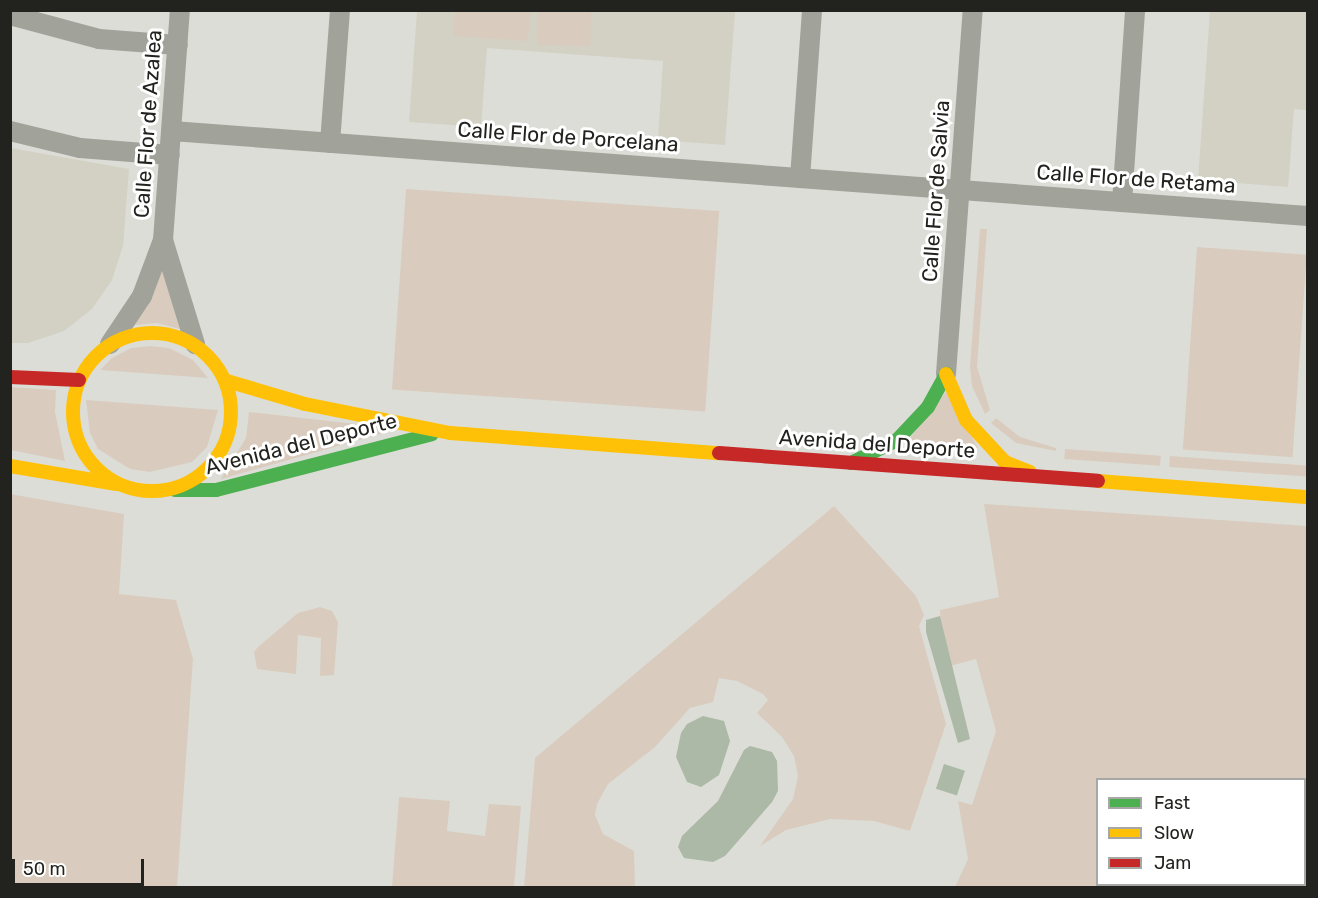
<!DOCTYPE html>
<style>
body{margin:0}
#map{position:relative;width:1318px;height:898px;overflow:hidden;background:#ddddd7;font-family:Rubik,sans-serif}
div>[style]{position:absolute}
.built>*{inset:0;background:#d2d1c4}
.green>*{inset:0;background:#d9ccbe;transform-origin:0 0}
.water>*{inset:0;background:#abb9a6;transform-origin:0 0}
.street>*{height:20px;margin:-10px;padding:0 10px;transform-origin:10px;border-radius:10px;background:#a1a29a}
.fast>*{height:14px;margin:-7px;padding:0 7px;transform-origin:7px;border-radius:7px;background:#4caf50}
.slow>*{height:14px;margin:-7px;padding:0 7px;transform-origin:7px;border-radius:7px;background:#ffc107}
.slow>.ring{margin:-7px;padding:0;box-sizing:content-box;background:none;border:14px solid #ffc107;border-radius:50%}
.jam>*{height:14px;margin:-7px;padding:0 7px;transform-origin:7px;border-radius:7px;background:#c62828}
span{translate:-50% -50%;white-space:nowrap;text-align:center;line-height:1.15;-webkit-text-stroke:6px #fff;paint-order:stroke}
.street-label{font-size:21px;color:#22221e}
.frame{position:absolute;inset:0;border:12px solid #22221e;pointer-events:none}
.legend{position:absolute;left:1096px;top:778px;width:210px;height:108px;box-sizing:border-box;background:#fff;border:2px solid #a7a7a5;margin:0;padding:8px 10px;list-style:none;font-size:18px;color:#22221e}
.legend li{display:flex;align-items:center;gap:12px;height:30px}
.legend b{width:30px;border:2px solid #a7a7a5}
.scale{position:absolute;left:12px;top:859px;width:132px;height:27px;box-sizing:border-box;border:3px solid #22221e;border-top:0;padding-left:8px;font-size:18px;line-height:21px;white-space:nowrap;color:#22221e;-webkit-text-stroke:4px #fff;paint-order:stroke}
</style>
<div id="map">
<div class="built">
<i style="clip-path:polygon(417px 11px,735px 11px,725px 145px,658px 140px,663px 61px,487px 48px,481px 127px,409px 122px)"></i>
<i style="clip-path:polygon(1210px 11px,1307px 11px,1307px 110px,1294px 109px,1288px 187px,1198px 180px)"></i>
<i style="clip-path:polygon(11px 148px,129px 169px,123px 246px,112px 280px,92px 309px,64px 331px,28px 343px,11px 343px)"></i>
</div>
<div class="green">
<i style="left:538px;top:10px;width:53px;height:35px;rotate:1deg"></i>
<i style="clip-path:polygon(455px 11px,531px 11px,528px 41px,453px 36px)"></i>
<i style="left:406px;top:189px;width:314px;height:201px;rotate:4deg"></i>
<i style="clip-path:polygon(980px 229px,987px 229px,977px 367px,990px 410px,985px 414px,972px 386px,970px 367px)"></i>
<i style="left:1197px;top:247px;width:110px;height:203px;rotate:4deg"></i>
<i style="clip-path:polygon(164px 265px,180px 329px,157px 323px,135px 325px)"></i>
<i style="clip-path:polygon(150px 346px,169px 348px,193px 360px,208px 378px,100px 370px,112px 358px,131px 348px)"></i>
<i style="clip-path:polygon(10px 387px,56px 390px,55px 412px,65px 461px,11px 450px)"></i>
<i style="clip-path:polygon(946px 392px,978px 448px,906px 443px)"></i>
<i style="clip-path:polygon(86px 400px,218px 410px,207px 447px,192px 462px,150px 472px,130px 469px,98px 449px,90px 433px)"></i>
<i style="clip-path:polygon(249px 412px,382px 427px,384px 433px,221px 479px,246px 438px)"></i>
<i style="clip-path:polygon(996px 418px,1020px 437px,1056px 448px,1056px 451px,1016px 443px,991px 423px)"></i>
<i style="left:1065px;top:449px;width:96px;height:10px;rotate:4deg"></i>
<i style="left:1170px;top:456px;width:137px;height:11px;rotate:4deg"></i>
<i style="clip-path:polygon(10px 494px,124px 514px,119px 594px,176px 600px,193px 659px,177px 887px,11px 887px)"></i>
<i style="clip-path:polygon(evenodd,984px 504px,1307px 526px,1307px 887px,955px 887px,968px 859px,958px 801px,972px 805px,996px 731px,976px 659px,950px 666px,941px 633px,940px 610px,999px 597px,984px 504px,1098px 780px,1304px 780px,1304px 884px,1098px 884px,1098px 780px)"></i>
<i style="clip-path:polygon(834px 506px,916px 596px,924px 615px,919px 626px,946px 724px,910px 831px,874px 821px,830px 819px,786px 830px,760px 846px,793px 799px,798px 776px,794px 756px,782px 737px,757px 713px,768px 700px,763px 694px,737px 681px,719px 678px,713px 702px,690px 708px,655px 747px,608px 784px,597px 804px,595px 815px,603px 834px,634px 851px,635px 887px,524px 887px,535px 758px)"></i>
<i style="clip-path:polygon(320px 607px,332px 611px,338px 622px,334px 675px,320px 676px,321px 638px,298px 635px,296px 674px,257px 669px,254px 652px,258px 647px,298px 613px)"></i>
<i style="clip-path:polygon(399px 797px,450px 801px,447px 831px,485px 836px,489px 804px,521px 806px,514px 887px,392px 887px)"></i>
</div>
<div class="water">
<i style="clip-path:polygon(940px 616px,970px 739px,958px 743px,926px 632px,926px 620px)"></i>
<i style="clip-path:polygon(703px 716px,724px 721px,730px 741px,719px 775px,701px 787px,687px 782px,676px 757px,681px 733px,687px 724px)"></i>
<i style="clip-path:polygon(750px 746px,772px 752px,777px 761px,778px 791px,772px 802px,725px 856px,713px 862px,684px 858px,678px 847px,682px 836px,718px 801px,744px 750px)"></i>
<i style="left:944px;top:764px;width:22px;height:26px;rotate:18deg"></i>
</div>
<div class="street">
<i style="left:10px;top:15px;width:92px;rotate:15.1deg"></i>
<i style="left:99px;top:39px;width:79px;rotate:4.3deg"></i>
<i style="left:10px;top:131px;width:72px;rotate:13.7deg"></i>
<i style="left:80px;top:148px;width:90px;rotate:4.4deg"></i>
<i style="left:172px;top:131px;width:1139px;rotate:4.28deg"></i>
<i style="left:330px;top:143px;width:133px;rotate:-85.7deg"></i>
<i style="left:800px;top:178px;width:168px;rotate:-85.9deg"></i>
<i style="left:1122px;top:202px;width:192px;rotate:-86.1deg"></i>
<i style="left:163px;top:240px;width:109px;rotate:72.9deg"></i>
<i style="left:110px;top:344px;width:58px;rotate:-56.3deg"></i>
<i style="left:142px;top:296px;width:60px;rotate:-69.4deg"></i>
<i style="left:163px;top:240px;width:231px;rotate:-85.8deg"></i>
<i style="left:946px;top:374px;width:365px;rotate:-85.8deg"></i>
</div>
<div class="fast">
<i style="left:851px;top:463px;width:51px;rotate:-26.6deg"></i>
<i style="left:897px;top:440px;width:45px;rotate:-46.8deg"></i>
<i style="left:928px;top:407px;width:38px;rotate:-61deg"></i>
<i style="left:175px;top:490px;width:41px"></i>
<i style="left:216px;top:490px;width:223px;rotate:-14.5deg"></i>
</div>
<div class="slow">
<i class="ring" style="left:73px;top:333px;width:144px;height:144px"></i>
<i style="left:946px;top:374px;width:50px;rotate:66.5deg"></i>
<i style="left:966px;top:420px;width:57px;rotate:47.1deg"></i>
<i style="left:1005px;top:462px;width:27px;rotate:22deg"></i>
<i style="left:227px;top:381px;width:81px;rotate:16.4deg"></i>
<i style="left:305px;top:404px;width:148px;rotate:11.3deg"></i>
<i style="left:450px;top:433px;width:270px;rotate:4.3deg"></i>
<i style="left:10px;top:466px;width:108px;rotate:9.6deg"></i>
<i style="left:1098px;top:481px;width:211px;rotate:4.4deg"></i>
</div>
<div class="jam">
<i style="left:10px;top:377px;width:69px;rotate:2.5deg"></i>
<i style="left:719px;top:453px;width:380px;rotate:4.2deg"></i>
</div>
<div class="street-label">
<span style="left:148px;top:124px;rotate:-86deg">Calle Flor de Azalea</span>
<span style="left:568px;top:137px;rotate:4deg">Calle Flor de Porcelana</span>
<span style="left:1136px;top:179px;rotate:4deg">Calle Flor de Retama</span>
<span style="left:936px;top:191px;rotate:-86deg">Calle Flor de Salvia</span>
<span style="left:301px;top:444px;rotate:-14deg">Avenida del Deporte</span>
<span style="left:877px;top:444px;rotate:4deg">Avenida del Deporte</span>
</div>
<div class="frame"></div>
<ul class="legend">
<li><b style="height:8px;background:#4caf50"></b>Fast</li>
<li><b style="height:8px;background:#ffc107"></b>Slow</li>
<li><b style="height:8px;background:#c62828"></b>Jam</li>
</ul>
<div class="scale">50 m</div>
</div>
